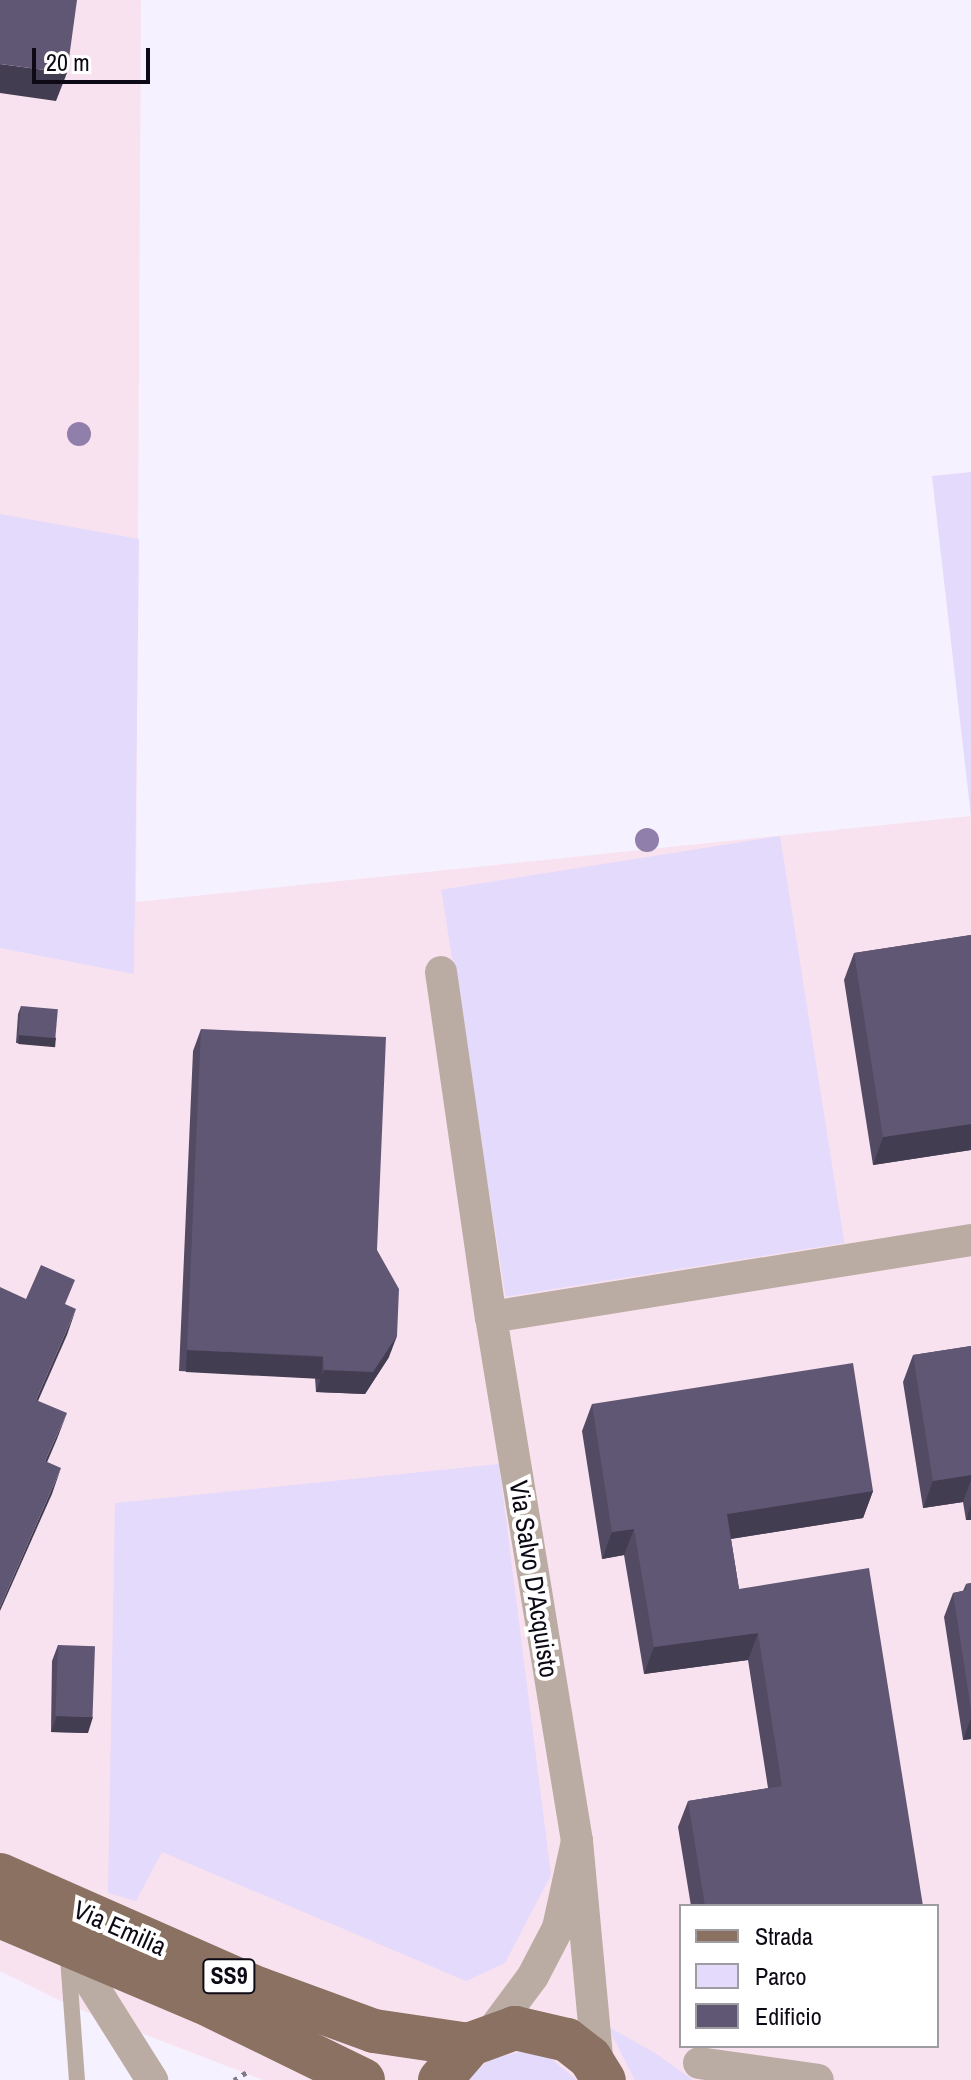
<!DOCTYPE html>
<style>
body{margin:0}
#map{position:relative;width:971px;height:2080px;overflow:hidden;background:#f5f1ff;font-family:"Archivo Narrow",sans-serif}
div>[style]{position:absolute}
.industrial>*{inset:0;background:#f9e2ef}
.green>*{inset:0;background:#e4dafb;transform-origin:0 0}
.path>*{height:5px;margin-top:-2.5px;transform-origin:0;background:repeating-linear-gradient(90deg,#7d7985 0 4px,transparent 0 10px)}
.service>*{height:16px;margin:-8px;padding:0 8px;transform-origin:8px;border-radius:8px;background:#bbaca3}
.minor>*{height:32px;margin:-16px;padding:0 16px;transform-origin:16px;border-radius:16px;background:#bbaca3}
.primary>*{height:44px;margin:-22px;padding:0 22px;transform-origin:22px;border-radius:22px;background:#8a7161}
.trees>*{width:24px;height:24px;margin:-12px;border-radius:50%;background:#907eab}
.wall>*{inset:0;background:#534b64}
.shaded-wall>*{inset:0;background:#433d51;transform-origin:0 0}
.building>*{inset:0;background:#605774;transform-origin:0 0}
span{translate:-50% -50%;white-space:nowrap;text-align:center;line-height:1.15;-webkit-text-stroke:8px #fff;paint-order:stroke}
.shield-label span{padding:2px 6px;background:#fff;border:2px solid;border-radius:6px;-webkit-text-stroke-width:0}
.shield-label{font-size:24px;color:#0e0a15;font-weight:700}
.street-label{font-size:26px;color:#0e0a15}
.legend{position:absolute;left:679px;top:1904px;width:260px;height:144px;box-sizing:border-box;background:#fff;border:2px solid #9f9da1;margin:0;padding:10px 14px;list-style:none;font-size:24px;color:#0e0a15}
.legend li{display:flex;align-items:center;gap:16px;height:40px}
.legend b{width:40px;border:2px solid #9f9da1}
.scale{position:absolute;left:32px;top:48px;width:118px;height:36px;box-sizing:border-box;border:4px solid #0e0a15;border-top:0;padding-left:10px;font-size:24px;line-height:28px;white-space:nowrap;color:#0e0a15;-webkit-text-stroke:6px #fff;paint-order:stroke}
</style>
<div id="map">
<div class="industrial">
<i style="clip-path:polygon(evenodd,0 0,141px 0,136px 902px,971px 816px,971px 2080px,263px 2080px,71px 2006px,0 1971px,0 0,681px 1906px,937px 1906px,937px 2046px,681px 2046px,681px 1906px)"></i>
</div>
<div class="green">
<i style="clip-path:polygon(971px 472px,971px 816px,932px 476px)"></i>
<i style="clip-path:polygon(0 514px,139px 539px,134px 974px,0 948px)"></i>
<i style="left:780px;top:836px;width:412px;height:343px;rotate:81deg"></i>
<i style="clip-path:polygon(499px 1464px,551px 1875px,505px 1963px,466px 1981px,162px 1852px,136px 1901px,108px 1893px,115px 1503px)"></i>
<i style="clip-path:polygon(607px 2026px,655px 2053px,693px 2080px,635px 2080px)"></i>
<i style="clip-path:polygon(520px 2052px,549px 2057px,577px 2080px,466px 2080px,490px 2059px)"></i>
</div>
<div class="path">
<i style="left:234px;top:2080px;width:15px;rotate:-32deg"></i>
</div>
<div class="service">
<i style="left:68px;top:1958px;width:122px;rotate:85.8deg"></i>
</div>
<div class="minor">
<i style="left:441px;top:972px;width:349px;rotate:81.8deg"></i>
<i style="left:491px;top:1317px;width:531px;rotate:80.68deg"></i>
<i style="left:491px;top:1317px;width:486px;rotate:-9.1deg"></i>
<i style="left:67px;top:1945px;width:160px;rotate:57.8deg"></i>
<i style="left:490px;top:2034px;width:72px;rotate:-53.4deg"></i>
<i style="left:533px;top:1976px;width:54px;rotate:-62.5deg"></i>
<i style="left:558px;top:1928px;width:89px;rotate:-77.7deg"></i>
<i style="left:577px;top:1841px;width:229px;rotate:84.7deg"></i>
<i style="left:699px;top:2063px;width:120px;rotate:8.1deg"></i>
</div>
<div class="primary">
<i style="left:0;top:1875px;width:283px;rotate:23.8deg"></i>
<i style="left:259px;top:1989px;width:122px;rotate:20.1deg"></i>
<i style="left:374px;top:2031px;width:96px;rotate:8.4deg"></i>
<i style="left:0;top:1916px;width:220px;rotate:23deg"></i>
<i style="left:203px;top:2002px;width:178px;rotate:26deg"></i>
<i style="left:440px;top:2080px;width:48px;rotate:-49.3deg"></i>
<i style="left:471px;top:2044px;width:47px;rotate:-20deg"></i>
<i style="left:515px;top:2028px;width:53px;rotate:13deg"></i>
<i style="left:567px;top:2040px;width:29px;rotate:38deg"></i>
<i style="left:590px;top:2058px;width:26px;rotate:58deg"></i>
</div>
<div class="trees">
<i style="left:79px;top:434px"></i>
<i style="left:647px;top:840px"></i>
</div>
<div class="wall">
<i style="clip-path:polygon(971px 935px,971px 1150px,873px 1165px,844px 980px,854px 953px)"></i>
<i style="clip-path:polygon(21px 1006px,56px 1038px,53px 1046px,16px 1043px,18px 1014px)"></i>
<i style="clip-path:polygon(201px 1029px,377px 1250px,389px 1357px,365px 1394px,316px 1392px,315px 1378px,179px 1371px,193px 1051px)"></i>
<i style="clip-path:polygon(971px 1346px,971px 1520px,966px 1520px,963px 1502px,923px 1508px,903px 1382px,913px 1355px)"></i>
<i style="clip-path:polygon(592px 1404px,873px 1491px,863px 1518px,731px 1539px,739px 1589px,923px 1906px,691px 1906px,678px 1827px,688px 1801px,768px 1788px,748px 1660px,644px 1674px,624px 1555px,602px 1559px,582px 1431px)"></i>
<i style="clip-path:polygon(971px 1583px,971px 1739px,963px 1740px,944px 1617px,953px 1593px,963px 1591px,966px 1584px)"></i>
<i style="clip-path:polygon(58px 1645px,88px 1733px,51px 1732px,52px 1661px)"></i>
</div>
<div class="shaded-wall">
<i style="clip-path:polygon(0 64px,67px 73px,56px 101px,0 93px)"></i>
<i style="left:19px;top:1035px;width:37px;height:9px;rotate:5deg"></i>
<i style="clip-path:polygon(971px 1124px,971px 1150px,873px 1165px,883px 1137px)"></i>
<i style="clip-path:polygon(76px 1309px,67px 1335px,27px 1426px,36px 1400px)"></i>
<i style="clip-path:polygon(397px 1336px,389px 1357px,365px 1394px,316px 1392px,324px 1370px)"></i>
<i style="left:187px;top:1350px;width:136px;height:22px;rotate:3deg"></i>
<i style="clip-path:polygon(67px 1413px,57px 1439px,36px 1488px,45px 1461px)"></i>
<i style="clip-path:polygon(61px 1468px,52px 1494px,0 1611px,0 1607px)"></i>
<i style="clip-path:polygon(971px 1475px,971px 1480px,963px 1502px,923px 1508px,933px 1481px)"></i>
<i style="clip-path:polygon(873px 1491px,863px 1518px,717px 1541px,727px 1514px)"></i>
<i style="clip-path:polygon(971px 1505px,971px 1520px,966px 1520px)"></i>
<i style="clip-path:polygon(634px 1529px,624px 1555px,602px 1559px,612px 1532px)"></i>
<i style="clip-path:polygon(758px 1633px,748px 1660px,644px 1674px,654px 1647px)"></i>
<i style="clip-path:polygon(57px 1716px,93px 1717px,88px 1733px,51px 1732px)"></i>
<i style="clip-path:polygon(971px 1718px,971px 1739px,963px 1740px)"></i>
</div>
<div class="building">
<i style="clip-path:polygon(0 0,77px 0,67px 73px,0 64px)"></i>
<i style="clip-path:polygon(971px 935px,971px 1124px,883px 1137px,854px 953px)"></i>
<i style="left:21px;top:1006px;width:37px;height:29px;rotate:5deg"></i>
<i style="clip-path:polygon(201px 1029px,386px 1037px,377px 1250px,399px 1289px,397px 1336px,373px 1372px,324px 1370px,323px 1356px,187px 1350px)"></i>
<i style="clip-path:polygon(41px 1265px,75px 1280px,65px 1304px,76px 1309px,36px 1400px,67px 1413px,45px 1461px,61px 1468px,0 1607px,0 1287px,26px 1299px)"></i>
<i style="clip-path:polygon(971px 1346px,971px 1475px,933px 1481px,913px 1355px)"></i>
<i style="clip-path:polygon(853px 1363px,873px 1491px,727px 1514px,739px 1589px,869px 1568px,923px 1906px,705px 1906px,688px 1801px,782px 1786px,758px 1633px,654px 1647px,634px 1529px,612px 1532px,592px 1404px)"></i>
<i style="clip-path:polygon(971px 1583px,971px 1709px,953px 1593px,966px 1590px,966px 1584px)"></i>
<i style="left:58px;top:1645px;width:37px;height:71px;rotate:2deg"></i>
</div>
<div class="shield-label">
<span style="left:229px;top:1976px">SS9</span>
</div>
<div class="street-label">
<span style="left:534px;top:1579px;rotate:81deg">Via Salvo D'Acquisto</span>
<span style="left:120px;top:1928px;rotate:24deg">Via Emilia</span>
</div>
<ul class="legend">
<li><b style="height:10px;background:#8a7161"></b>Strada</li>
<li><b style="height:22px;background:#e4dafb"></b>Parco</li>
<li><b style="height:22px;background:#605774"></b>Edificio</li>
</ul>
<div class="scale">20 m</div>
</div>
